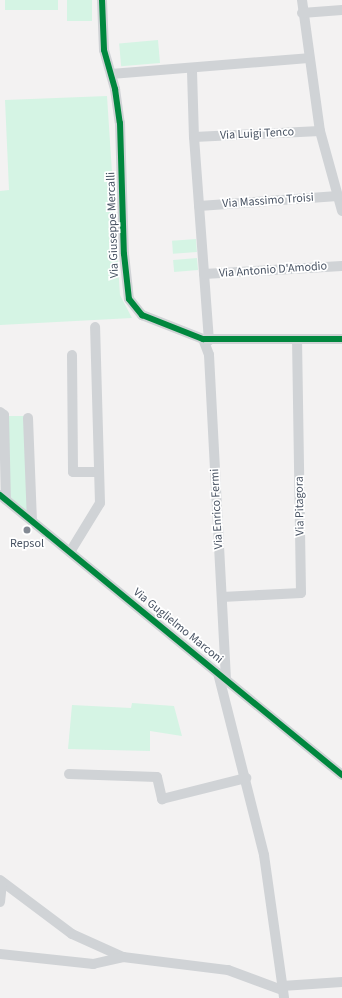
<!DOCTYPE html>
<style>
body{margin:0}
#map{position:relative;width:342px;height:998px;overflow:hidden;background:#f3f2f2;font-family:"Source Sans 3",sans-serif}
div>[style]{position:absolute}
.green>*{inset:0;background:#d5f4e4;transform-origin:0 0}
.minor>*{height:10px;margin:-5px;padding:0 5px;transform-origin:5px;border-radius:5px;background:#d0d3d6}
.cycleway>*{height:6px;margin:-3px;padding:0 3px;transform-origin:3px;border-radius:3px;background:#00873e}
.dots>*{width:11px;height:11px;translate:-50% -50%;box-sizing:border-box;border:2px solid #fff;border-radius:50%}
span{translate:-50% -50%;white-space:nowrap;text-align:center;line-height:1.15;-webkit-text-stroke:3.5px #fff;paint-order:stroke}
.street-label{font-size:12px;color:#475262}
.poi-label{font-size:12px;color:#475262}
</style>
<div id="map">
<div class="green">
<i style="left:5px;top:0;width:53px;height:10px"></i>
<i style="left:67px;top:0;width:25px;height:21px"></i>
<i style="left:158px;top:40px;width:23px;height:39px;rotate:85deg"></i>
<i style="clip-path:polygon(107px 96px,120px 295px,132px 318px,0 325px,0 191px,9px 190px,5px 100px)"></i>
<i style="left:196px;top:239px;width:13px;height:24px;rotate:86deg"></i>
<i style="left:197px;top:258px;width:12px;height:24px;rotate:85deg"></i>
<i style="clip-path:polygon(6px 416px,25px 416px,29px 516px,9px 496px)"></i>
<i style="clip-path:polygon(132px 703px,174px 706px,182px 736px,150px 731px,150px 751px,68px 749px,72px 705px,131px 708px)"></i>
</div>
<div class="minor">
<i style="left:102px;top:0;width:50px;rotate:87.7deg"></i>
<i style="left:104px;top:50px;width:41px;rotate:74.2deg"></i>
<i style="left:115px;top:89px;width:34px;rotate:82deg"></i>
<i style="left:120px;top:123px;width:131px;rotate:88.3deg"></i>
<i style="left:124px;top:254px;width:45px;rotate:83.7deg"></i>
<i style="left:129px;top:299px;width:21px;rotate:51deg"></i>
<i style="left:142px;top:315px;width:66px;rotate:21.5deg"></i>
<i style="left:203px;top:339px;width:139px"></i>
<i style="left:302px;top:0;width:132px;rotate:82.2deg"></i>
<i style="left:320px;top:131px;width:83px;rotate:74.6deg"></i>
<i style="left:302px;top:13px;width:40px;rotate:-4.3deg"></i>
<i style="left:192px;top:71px;width:66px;rotate:88.3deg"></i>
<i style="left:194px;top:137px;width:204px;rotate:85.8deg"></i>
<i style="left:111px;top:74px;width:198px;rotate:-4.6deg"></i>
<i style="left:194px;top:137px;width:126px;rotate:-2.7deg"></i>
<i style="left:199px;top:206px;width:139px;rotate:-4.1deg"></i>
<i style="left:204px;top:274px;width:138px;rotate:-3.3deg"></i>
<i style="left:203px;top:339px;width:17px;rotate:69deg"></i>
<i style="left:209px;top:355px;width:324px;rotate:87deg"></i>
<i style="left:72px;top:355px;width:117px;rotate:89.5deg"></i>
<i style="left:73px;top:472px;width:26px"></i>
<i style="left:0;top:412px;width:5px;rotate:37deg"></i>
<i style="left:4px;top:415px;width:85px;rotate:88.7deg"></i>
<i style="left:28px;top:418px;width:103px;rotate:87.8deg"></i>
<i style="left:0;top:495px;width:442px;rotate:39.3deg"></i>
<i style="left:70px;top:552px;width:57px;rotate:-58.5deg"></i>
<i style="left:100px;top:503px;width:176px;rotate:-91.6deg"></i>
<i style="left:222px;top:597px;width:79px;rotate:-2.9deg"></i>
<i style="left:301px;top:593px;width:254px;rotate:-90.9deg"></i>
<i style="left:218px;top:673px;width:188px;rotate:75.8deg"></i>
<i style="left:264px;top:855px;width:144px;rotate:82deg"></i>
<i style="left:69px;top:774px;width:88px;rotate:2deg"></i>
<i style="left:157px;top:777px;width:23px;rotate:77deg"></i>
<i style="left:162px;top:799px;width:87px;rotate:-14deg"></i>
<i style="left:0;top:880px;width:90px;rotate:36.9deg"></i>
<i style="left:72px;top:934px;width:56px;rotate:24.3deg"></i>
<i style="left:123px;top:957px;width:106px;rotate:7.1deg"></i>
<i style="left:228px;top:970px;width:58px;rotate:20.3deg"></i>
<i style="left:0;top:902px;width:20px;rotate:-84deg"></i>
<i style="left:0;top:954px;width:94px;rotate:6.1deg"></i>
<i style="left:93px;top:964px;width:31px;rotate:-13deg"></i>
<i style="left:282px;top:986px;width:60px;rotate:-3.8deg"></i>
</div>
<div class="cycleway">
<i style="left:102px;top:0;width:50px;rotate:87.7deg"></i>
<i style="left:104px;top:50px;width:41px;rotate:74.2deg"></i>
<i style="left:115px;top:89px;width:34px;rotate:82deg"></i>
<i style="left:120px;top:123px;width:131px;rotate:88.3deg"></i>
<i style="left:124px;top:254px;width:45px;rotate:83.7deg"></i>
<i style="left:129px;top:299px;width:21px;rotate:51deg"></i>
<i style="left:142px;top:315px;width:66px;rotate:21.5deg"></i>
<i style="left:203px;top:339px;width:139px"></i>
<i style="left:0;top:495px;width:442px;rotate:39.3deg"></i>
</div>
<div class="dots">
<i style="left:27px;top:530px;background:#838a94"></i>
</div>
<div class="street-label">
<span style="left:257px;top:134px;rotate:-3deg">Via Luigi Tenco</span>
<span style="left:268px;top:201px;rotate:-4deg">Via Massimo Troisi</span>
<span style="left:113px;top:225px;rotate:-92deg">Via Giuseppe Mercalli</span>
<span style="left:273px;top:270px;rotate:-4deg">Via Antonio D'Amodio</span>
<span style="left:300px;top:506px;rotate:-91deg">Via Pitagora</span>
<span style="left:217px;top:509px;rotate:-93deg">Via Enrico Fermi</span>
<span style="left:178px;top:626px;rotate:39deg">Via Guglielmo Marconi</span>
</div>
<div class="poi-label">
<span style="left:27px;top:544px">Repsol</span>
</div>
</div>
